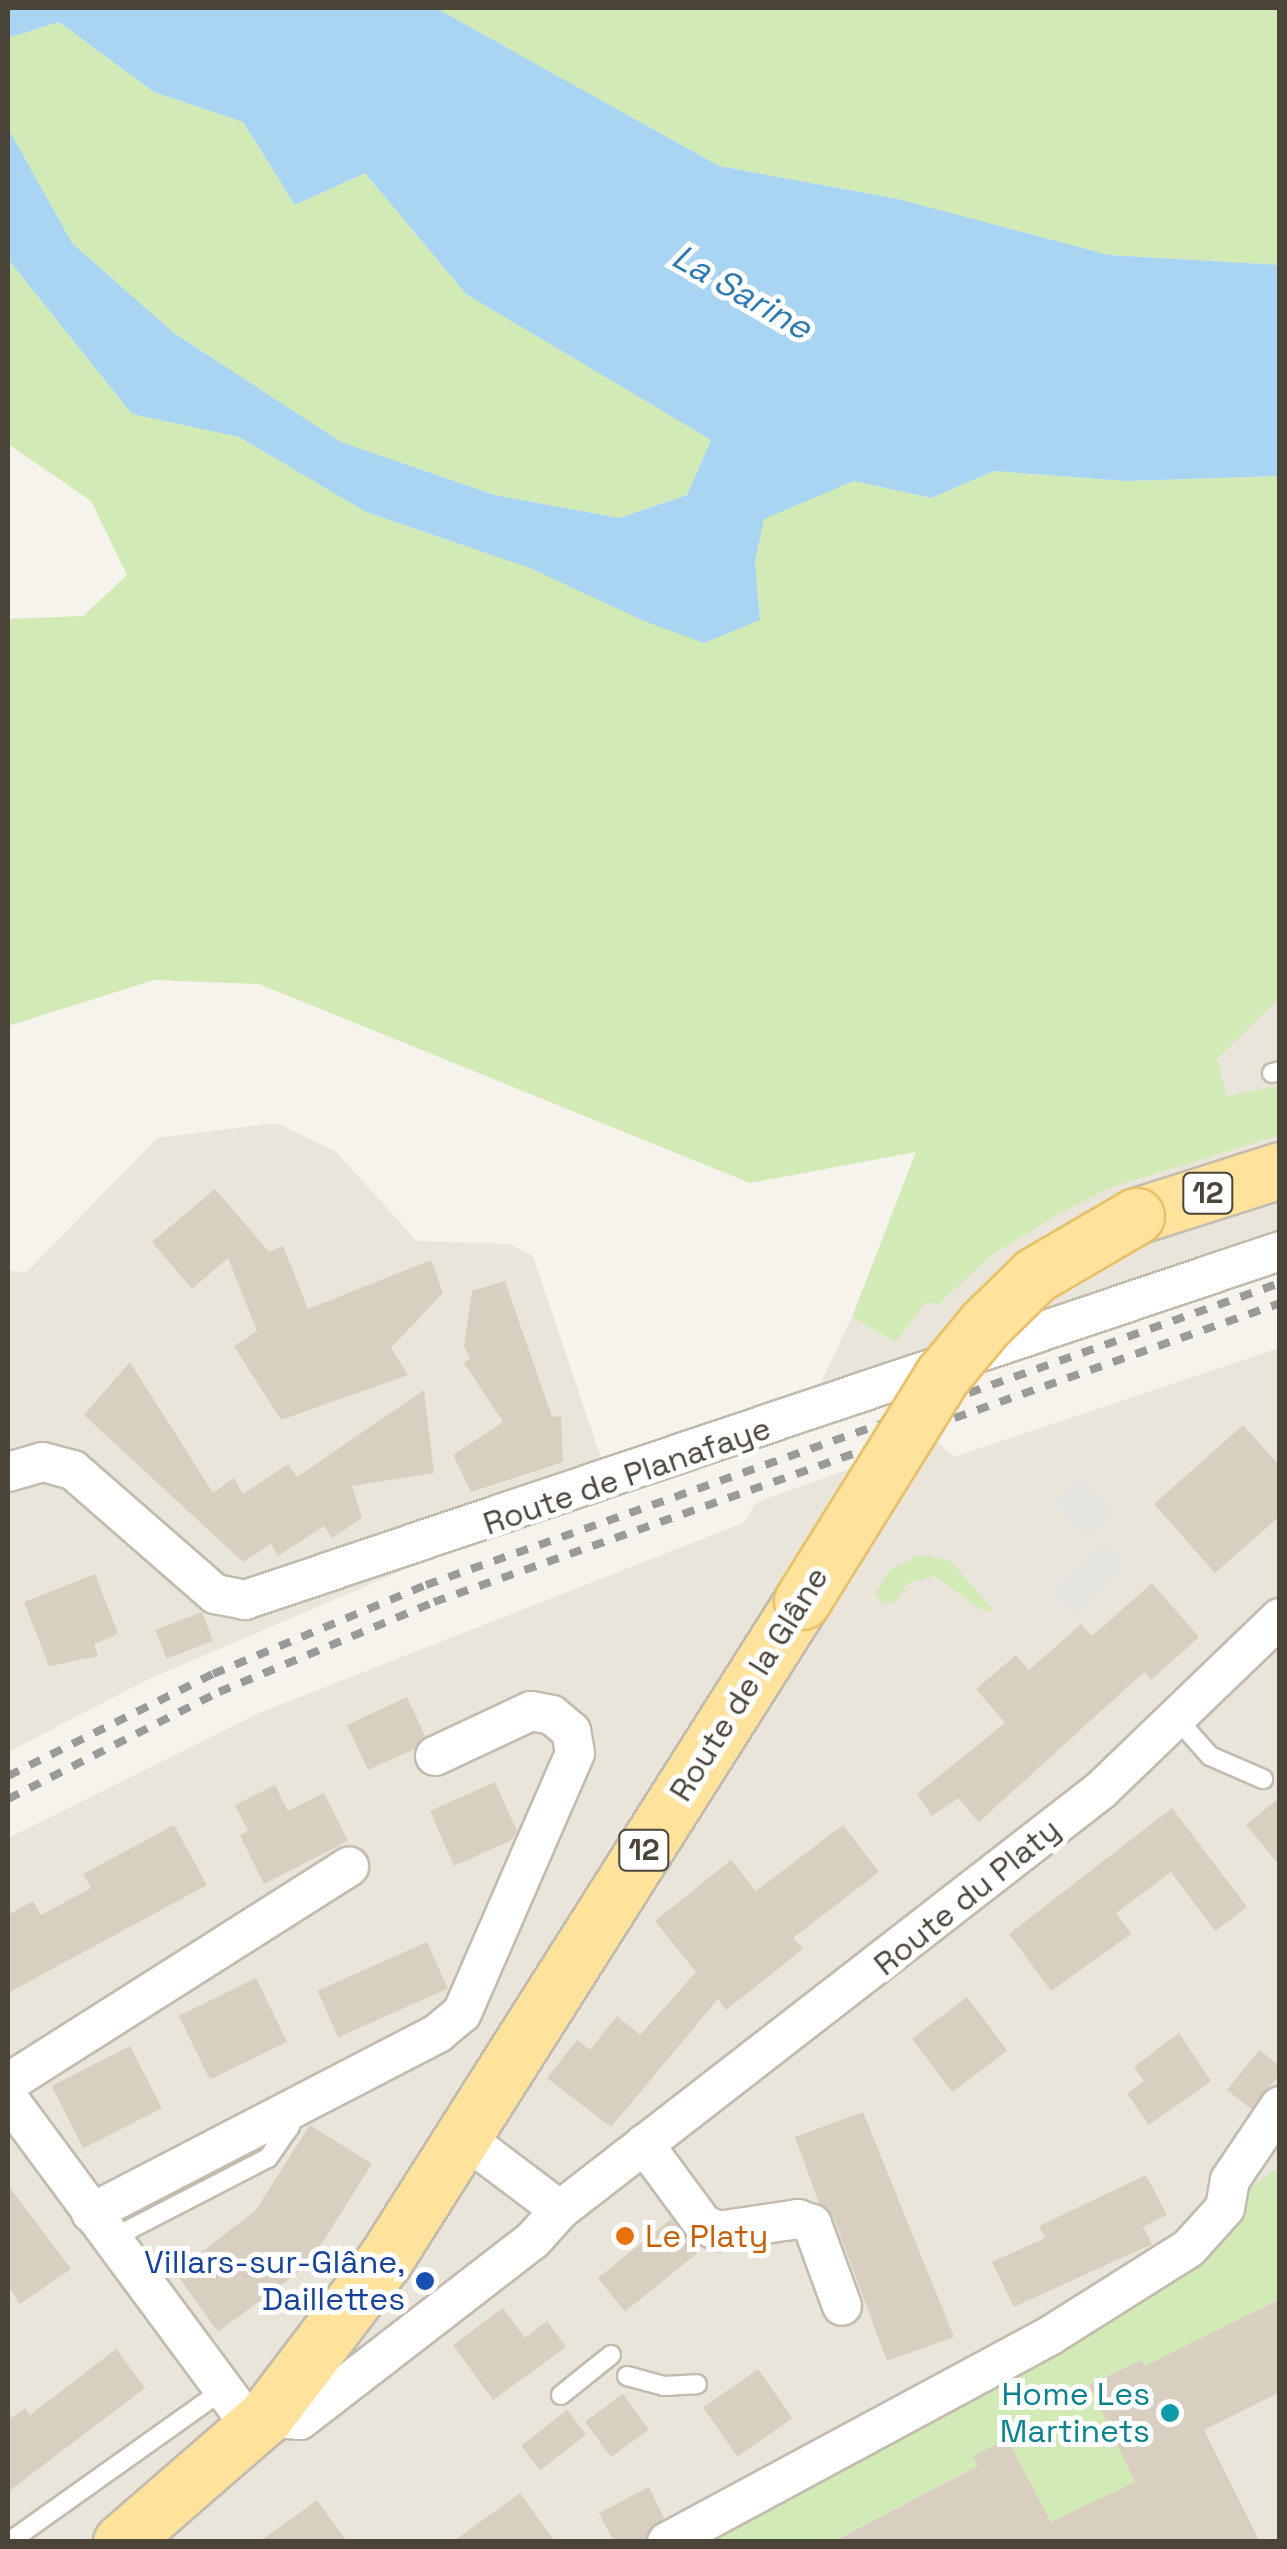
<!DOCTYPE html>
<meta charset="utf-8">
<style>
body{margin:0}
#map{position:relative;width:1287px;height:2549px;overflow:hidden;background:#f6f3ec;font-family:"Space Grotesk",sans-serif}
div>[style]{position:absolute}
.residential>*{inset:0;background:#eae5da}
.green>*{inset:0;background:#d2eab5}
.parking>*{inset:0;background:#e5e3e0;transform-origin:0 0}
.water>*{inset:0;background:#a9d4f2}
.building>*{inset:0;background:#d8cfc1;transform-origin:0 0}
.roads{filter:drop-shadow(2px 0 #c2bbae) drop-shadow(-2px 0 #c2bbae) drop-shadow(0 2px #c2bbae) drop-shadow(0 -2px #c2bbae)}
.lane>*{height:18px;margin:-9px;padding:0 9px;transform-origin:9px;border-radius:9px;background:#fff}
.street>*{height:38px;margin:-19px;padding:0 19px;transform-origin:19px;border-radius:19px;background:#fff}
.primary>*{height:55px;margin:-27.5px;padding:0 27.5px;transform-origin:27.5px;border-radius:27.5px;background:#ffe39c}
.rail>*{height:8px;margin-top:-4px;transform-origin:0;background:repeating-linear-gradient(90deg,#9a9a9a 0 12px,transparent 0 24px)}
.bridges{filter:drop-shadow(2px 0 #e6c16a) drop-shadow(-2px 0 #e6c16a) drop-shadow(0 2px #e6c16a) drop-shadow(0 -2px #e6c16a)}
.primary-bridge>*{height:55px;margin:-27.5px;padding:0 27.5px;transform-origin:27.5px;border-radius:27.5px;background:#ffe39c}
.dots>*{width:28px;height:28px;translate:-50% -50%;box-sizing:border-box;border:5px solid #fff;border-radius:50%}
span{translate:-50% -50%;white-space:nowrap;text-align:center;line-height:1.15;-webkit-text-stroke:10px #fff;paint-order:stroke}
.shield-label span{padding:2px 8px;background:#fff;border:2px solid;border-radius:8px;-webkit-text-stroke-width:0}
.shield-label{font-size:30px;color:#4b4439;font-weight:700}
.street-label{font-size:32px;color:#4b4439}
.food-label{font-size:32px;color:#c56008}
.left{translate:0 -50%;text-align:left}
.transit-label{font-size:32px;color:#164399}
.right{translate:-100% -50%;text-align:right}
.culture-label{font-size:32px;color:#0d838f}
.water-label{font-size:35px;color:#2e7ab2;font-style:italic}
.frame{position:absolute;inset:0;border:10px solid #4b4439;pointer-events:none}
</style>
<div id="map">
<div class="residential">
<i style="clip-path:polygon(1279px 999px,1279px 1085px,1226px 1096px,1217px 1059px)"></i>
<i style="clip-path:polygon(1279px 1102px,1279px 1265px,413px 1566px,149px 1679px,8px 1752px,8px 1270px,26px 1273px,157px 1138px,276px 1123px,335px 1151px,417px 1241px,509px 1244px,533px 1256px,603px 1464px,817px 1391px,852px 1317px,896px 1342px,925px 1303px,939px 1304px,993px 1254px,1106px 1181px)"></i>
<i style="clip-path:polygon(1279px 1348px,1279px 2541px,8px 2542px,8px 1838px,259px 1713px,743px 1523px,757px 1502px,934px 1439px,954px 1457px)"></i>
</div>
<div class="green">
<i style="clip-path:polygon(436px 8px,1279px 8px,1279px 265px,1109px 255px,898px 199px,719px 166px)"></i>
<i style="clip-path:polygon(59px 22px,154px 92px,243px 122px,295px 205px,365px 173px,466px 294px,711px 440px,687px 495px,619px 518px,495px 495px,341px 442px,174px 333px,72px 243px,8px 128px,8px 38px)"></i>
<i style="clip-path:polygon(8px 259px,132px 414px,239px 437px,366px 512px,530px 568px,704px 643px,760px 619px,755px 561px,763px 519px,854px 481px,931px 498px,994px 471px,1126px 481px,1279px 476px,1279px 999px,1217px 1059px,1227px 1096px,1279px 1085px,1279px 1135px,1109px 1188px,1059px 1214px,993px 1254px,939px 1304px,925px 1303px,896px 1342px,852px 1317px,916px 1152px,750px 1183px,259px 984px,154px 980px,8px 1026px,8px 619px,83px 616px,127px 575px,91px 501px,8px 444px)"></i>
<i style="clip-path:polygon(920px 1555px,951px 1561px,993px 1610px,984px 1611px,934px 1576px,908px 1583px,895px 1602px,884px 1604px,875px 1593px,890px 1570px)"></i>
<i style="clip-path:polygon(1274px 2170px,1279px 2170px,1279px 2299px,1145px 2366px,1141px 2360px,1090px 2385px,1135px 2482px,1035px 2530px,1045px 2511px,1007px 2440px,978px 2466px,832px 2541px,680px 2542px,1054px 2339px)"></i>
</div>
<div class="parking">
<i style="left:1081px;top:1477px;width:49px;height:35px;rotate:47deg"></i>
<i style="left:1104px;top:1544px;width:31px;height:70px;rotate:48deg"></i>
</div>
<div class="water">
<i style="clip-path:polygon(8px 8px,436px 8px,719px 166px,898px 199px,1109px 255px,1279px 265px,1279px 476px,1126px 481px,994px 471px,931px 498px,854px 481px,764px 519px,755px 561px,760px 620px,704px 643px,644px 621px,530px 568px,366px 512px,239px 437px,132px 414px,8px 259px,8px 128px,72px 243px,174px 333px,341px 442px,495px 495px,619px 518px,687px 495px,711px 440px,466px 294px,365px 173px,295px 205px,243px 122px,154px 92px,59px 22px,8px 38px)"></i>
</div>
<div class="building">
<i style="clip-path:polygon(215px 1189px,269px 1252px,283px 1246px,308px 1309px,431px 1260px,443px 1293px,391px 1348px,408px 1375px,281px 1420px,234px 1346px,257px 1331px,228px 1258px,192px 1289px,152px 1242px)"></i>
<i style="clip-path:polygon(505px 1281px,552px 1417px,561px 1416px,563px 1462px,471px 1492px,453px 1455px,503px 1422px,464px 1363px,470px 1358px,464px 1346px,472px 1291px)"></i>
<i style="clip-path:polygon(130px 1362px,213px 1493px,234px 1478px,243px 1494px,288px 1464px,297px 1477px,424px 1390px,434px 1473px,352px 1486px,362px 1518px,332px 1538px,324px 1526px,278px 1556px,271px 1544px,243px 1562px,84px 1415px)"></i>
<i style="clip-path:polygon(1243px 1425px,1280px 1466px,1280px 1516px,1215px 1573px,1154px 1504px)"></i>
<i style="clip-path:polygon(95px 1574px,118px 1634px,94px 1644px,98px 1656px,49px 1666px,24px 1602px)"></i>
<i style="clip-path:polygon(1152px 1583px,1199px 1637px,1151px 1680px,1144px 1672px,979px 1822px,958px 1798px,932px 1816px,917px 1794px,1005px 1723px,976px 1689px,1016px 1655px,1029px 1670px,1081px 1624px,1092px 1636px)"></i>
<i style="left:202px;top:1612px;width:31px;height:50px;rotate:69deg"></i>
<i style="clip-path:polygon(407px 1697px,425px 1736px,414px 1749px,368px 1770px,347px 1725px)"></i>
<i style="clip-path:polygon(495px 1782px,517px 1831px,512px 1840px,454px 1866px,430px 1811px)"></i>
<i style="clip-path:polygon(275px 1785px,288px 1811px,324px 1793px,348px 1841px,264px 1884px,240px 1835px,248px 1831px,235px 1805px)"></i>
<i style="clip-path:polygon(1280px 1797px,1280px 1866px,1246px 1825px)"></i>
<i style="clip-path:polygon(1172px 1808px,1247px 1907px,1215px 1931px,1171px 1872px,1116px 1913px,1131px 1934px,1051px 1991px,1009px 1934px)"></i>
<i style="clip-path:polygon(174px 1825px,207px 1885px,8px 1993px,8px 1915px,33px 1901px,41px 1915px,65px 1902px,91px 1888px,83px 1874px)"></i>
<i style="clip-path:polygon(843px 1825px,879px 1872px,793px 1938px,803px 1949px,726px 2010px,718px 1999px,611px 2127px,547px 2078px,577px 2040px,590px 2050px,617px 2016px,640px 2035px,696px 1972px,655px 1921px,731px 1860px,756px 1891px)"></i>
<i style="left:427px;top:1942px;width:51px;height:120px;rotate:66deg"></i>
<i style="left:256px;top:1978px;width:71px;height:86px;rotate:64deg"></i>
<i style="left:967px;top:1997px;width:67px;height:69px;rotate:53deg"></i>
<i style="clip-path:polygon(1179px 2033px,1211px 2081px,1149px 2125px,1127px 2094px,1144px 2081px,1134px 2067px)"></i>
<i style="left:130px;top:2046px;width:70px;height:88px;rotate:63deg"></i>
<i style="clip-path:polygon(1259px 2050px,1280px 2066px,1280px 2074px,1251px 2109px,1227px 2090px)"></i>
<i style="clip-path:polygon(863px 2112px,954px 2337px,887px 2361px,833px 2216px,819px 2203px,795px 2137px)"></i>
<i style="clip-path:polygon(310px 2125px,372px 2164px,308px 2265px,218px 2332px,175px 2272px,255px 2211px)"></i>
<i style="clip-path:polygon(1146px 2175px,1167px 2215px,1143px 2227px,1152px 2244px,1014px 2307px,992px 2262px,1045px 2238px,1039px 2226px)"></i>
<i style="clip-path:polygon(8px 2185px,71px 2269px,20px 2304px,8px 2286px)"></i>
<i style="left:671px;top:2219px;width:43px;height:94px;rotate:51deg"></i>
<i style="clip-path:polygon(1280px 2299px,1280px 2392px,1204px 2430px,1260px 2542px,832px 2542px,978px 2466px,973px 2456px,1007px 2439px,1051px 2522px,1135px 2482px,1089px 2385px,1141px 2360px,1145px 2366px)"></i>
<i style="clip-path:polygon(503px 2308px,525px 2338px,547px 2321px,566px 2347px,493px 2400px,453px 2345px)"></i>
<i style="clip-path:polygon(116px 2349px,145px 2388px,8px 2492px,8px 2420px,25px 2408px,30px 2415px)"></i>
<i style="left:758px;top:2369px;width:60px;height:67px;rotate:55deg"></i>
<i style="left:623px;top:2394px;width:44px;height:47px;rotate:54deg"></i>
<i style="left:567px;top:2410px;width:31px;height:58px;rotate:52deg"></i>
<i style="clip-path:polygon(649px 2487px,664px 2518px,643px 2542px,614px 2542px,599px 2513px)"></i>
<i style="clip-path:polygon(520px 2493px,555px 2542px,452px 2542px)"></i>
<i style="clip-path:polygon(317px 2500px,347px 2542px,259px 2542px)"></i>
</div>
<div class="roads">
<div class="lane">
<i style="left:1272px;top:1073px;width:8px;rotate:-14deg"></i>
<i style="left:1179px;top:1721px;width:47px;rotate:48.5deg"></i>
<i style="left:1210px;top:1756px;width:58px;rotate:23.5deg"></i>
<i style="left:111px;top:2239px;width:177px;rotate:-27.3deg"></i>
<i style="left:268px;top:2158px;width:39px;rotate:-55deg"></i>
<i style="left:627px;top:2376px;width:38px;rotate:15deg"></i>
<i style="left:664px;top:2386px;width:33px;rotate:-3deg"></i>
<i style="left:561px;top:2395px;width:64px;rotate:-38.7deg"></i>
<i style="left:9px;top:2542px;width:262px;rotate:-35.4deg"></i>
</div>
<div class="street">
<i style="left:8px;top:1472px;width:36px;rotate:-16deg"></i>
<i style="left:43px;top:1462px;width:31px;rotate:15deg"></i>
<i style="left:73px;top:1470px;width:189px;rotate:41.1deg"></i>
<i style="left:215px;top:1594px;width:31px;rotate:11deg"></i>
<i style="left:245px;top:1600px;width:1092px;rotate:-18.63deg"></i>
<i style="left:8px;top:2083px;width:404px;rotate:-32.4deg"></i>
<i style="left:8px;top:2098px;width:412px;rotate:53.5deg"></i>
<i style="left:463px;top:2137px;width:121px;rotate:37deg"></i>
<i style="left:560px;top:2210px;width:685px;rotate:-37.82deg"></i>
<i style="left:1101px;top:1790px;width:248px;rotate:-43.9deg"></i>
<i style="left:644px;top:2144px;width:99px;rotate:53.6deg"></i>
<i style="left:703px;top:2224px;width:17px;rotate:25deg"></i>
<i style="left:718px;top:2231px;width:81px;rotate:-8.5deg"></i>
<i style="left:798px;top:2219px;width:15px;rotate:20deg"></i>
<i style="left:812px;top:2224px;width:87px;rotate:69.9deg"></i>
<i style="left:91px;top:2213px;width:391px;rotate:-27.4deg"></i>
<i style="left:438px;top:2033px;width:31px;rotate:-40deg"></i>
<i style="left:462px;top:2013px;width:283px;rotate:-66.5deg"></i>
<i style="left:575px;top:1753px;width:22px;rotate:-100deg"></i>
<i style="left:571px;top:1731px;width:25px;rotate:-140deg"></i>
<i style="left:552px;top:1715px;width:21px;rotate:-169deg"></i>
<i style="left:531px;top:1711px;width:106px;rotate:154.9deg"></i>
<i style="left:265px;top:2417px;width:35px;rotate:5deg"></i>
<i style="left:300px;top:2420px;width:294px;rotate:-37.7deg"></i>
<i style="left:533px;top:2240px;width:40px;rotate:-48deg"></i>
<i style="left:667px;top:2542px;width:436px;rotate:-28.3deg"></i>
<i style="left:1051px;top:2335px;width:163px;rotate:-32.2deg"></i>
<i style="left:1189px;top:2248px;width:54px;rotate:-48deg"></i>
<i style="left:1225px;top:2208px;width:28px;rotate:-80deg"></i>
<i style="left:1230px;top:2180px;width:89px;rotate:-56deg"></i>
</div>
<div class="primary">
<i style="left:1136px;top:1216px;width:151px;rotate:-17.7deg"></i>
<i style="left:121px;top:2542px;width:191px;rotate:-41deg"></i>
<i style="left:265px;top:2417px;width:200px;rotate:-52.7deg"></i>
<i style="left:386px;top:2258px;width:778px;rotate:-57.66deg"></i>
</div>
</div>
<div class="rail">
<i style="left:8px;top:1776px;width:229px;rotate:-26.5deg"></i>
<i style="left:213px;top:1674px;width:231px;rotate:-22.7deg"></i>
<i style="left:426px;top:1585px;width:906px;rotate:-19.48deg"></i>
<i style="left:8px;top:1799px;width:237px;rotate:-26.9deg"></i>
<i style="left:219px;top:1692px;width:233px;rotate:-22.7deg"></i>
<i style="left:434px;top:1602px;width:897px;rotate:-19.46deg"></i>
</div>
<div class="bridges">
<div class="primary-bridge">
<i style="left:802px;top:1601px;width:265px;rotate:-58.1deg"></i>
<i style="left:942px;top:1376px;width:67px;rotate:-50.4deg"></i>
<i style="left:985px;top:1324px;width:70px;rotate:-44.4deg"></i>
<i style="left:1035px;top:1275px;width:117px;rotate:-30.3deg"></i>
</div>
</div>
<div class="dots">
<i style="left:625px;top:2236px;background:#e8710a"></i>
<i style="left:425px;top:2281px;background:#1a4fb4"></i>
<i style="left:1170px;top:2413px;background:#0f9aa8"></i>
</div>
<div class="shield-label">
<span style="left:1208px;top:1193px">12</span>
<span style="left:644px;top:1850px">12</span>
</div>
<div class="street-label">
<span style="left:627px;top:1476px;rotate:-19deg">Route de Planafaye</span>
<span style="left:749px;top:1684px;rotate:-58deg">Route de la Glâne</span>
<span style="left:967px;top:1897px;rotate:-39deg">Route du Platy</span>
</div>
<div class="food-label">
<span class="left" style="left:645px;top:2236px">Le Platy</span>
</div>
<div class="transit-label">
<span class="right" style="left:405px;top:2281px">Villars-sur-Glâne,<br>Daillettes</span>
</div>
<div class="culture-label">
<span class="right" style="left:1150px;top:2413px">Home Les<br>Martinets</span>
</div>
<div class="water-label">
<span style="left:742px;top:292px;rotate:30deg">La Sarine</span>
</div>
<div class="frame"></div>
</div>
